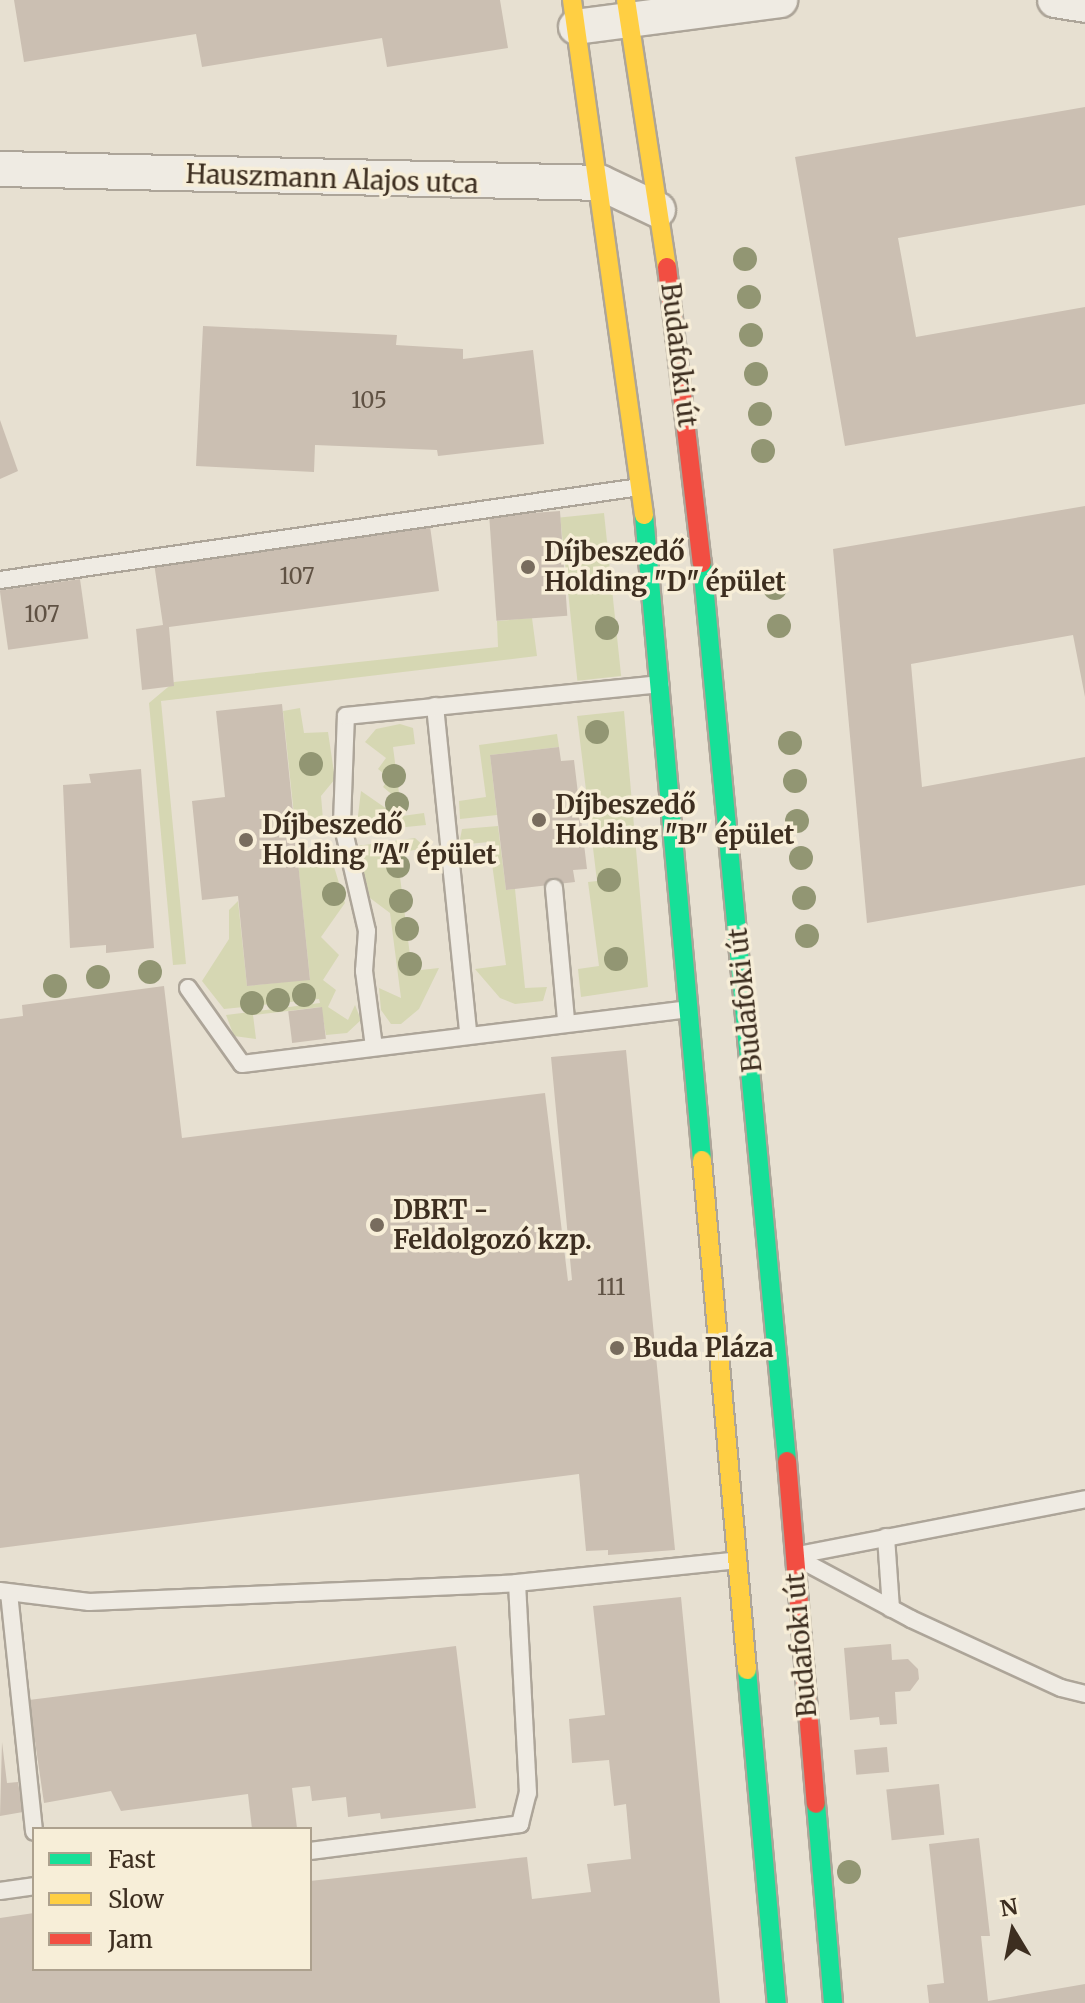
<!DOCTYPE html>
<meta charset="utf-8">
<style>
body{margin:0}
#map{position:relative;width:1085px;height:2003px;overflow:hidden;background:#e7e0d1;font-family:Merriweather,serif}
div>[style]{position:absolute}
.green>*{inset:0;background:#d6d7b3;transform-origin:0 0}
.building>*{inset:0;background:#cbbfb2;transform-origin:0 0}
.roads{filter:drop-shadow(2px 0 #ada599) drop-shadow(-2px 0 #ada599) drop-shadow(0 2px #ada599) drop-shadow(0 -2px #ada599)}
.lane>*{height:16px;margin:-8px;padding:0 8px;transform-origin:8px;border-radius:8px;background:#efebe3}
.street>*{height:34px;margin:-17px;padding:0 17px;transform-origin:17px;border-radius:17px;background:#efebe3}
.fast>*{height:18px;margin:-9px;padding:0 9px;transform-origin:9px;border-radius:9px;background:#16e098}
.slow>*{height:18px;margin:-9px;padding:0 9px;transform-origin:9px;border-radius:9px;background:#ffcf43}
.jam>*{height:18px;margin:-9px;padding:0 9px;transform-origin:9px;border-radius:9px;background:#f24e42}
.trees>*{width:24px;height:24px;margin:-12px;border-radius:50%;background:#929673}
.dots>*{width:22px;height:22px;translate:-50% -50%;box-sizing:border-box;border:4px solid #f7eed8;border-radius:50%}
span{translate:-50% -50%;white-space:nowrap;text-align:center;line-height:1.15;-webkit-text-stroke:7px #f7eed8;paint-order:stroke}
.number-label{font-size:22px;color:#605244}
.number-label span{-webkit-text-stroke-width:0}
.street-label{font-size:26px;color:#3d2e20}
.poi-label{font-size:26px;color:#3d2e20;font-weight:700}
.left{translate:0 -50%;text-align:left}
.legend{position:absolute;left:32px;top:1827px;width:280px;height:144px;box-sizing:border-box;background:#f7eed8;border:2px solid #ada18e;margin:0;padding:10px 14px;list-style:none;font-size:24px;color:#3d2e20}
.legend li{display:flex;align-items:center;gap:16px;height:40px}
.legend b{width:40px;border:2px solid #ada18e}
.north{position:absolute;left:973px;top:1891px;width:80px;height:80px;-webkit-text-stroke:6px #f7eed8;paint-order:stroke;rotate:350deg;font-size:22px;font-weight:700;line-height:32px;text-align:center;color:#3d2e20}
.north::after{content:'';display:block;margin:auto;width:28px;height:36px;background:#3d2e20;clip-path:polygon(50% 0,100% 100%,50% 72%,0 100%)}
</style>
<div id="map">
<div class="green">
<i style="left:604px;top:513px;width:164px;height:44px;rotate:84deg"></i>
<i style="clip-path:polygon(532px 618px,537px 656px,161px 701px,186px 964px,173px 965px,149px 703px,174px 682px,498px 647px,497px 621px)"></i>
<i style="clip-path:polygon(300px 708px,304px 733px,328px 732px,335px 779px,321px 796px,324px 831px,296px 834px,283px 711px)"></i>
<i style="clip-path:polygon(624px 711px,648px 987px,581px 997px,578px 969px,599px 966px,588px 882px,597px 881px,577px 716px)"></i>
<i style="clip-path:polygon(400px 724px,413px 728px,415px 744px,393px 747px,402px 816px,424px 813px,426px 825px,356px 832px,361px 791px,387px 809px,395px 797px,383px 787px,389px 778px,378px 769px,386px 758px,365px 742px,376px 729px)"></i>
<i style="clip-path:polygon(557px 734px,559px 747px,490px 755px,497px 815px,460px 819px,459px 801px,486px 797px,479px 745px)"></i>
<i style="clip-path:polygon(498px 826px,506px 890px,515px 889px,525px 988px,547px 987px,543px 1001px,515px 1004px,500px 998px,475px 969px,506px 965px,489px 842px,468px 844px,460px 839px,462px 829px)"></i>
<i style="clip-path:polygon(415px 838px,426px 848px,397px 853px,412px 971px,439px 968px,419px 1009px,401px 1024px,391px 1024px,381px 1010px,379px 988px,401px 998px,390px 913px,370px 898px,357px 846px)"></i>
<i style="clip-path:polygon(329px 850px,345px 903px,321px 937px,339px 955px,323px 980px,336px 990px,328px 1007px,348px 1020px,355px 1005px,361px 1020px,347px 1033px,326px 1035px,321px 1007px,253px 1015px,256px 1039px,234px 1036px,226px 1015px,320px 1003px,319px 999px,224px 1009px,202px 981px,229px 939px,229px 910px,238px 901px,247px 986px,310px 979px,297px 853px)"></i>
</div>
<div class="building">
<i style="clip-path:polygon(14px 0,500px 0,508px 48px,387px 67px,382px 38px,202px 67px,196px 34px,24px 62px)"></i>
<i style="clip-path:polygon(1085px 107px,1085px 205px,898px 238px,916px 337px,1085px 307px,1085px 404px,845px 446px,795px 157px)"></i>
<i style="clip-path:polygon(203px 326px,397px 335px,396px 345px,463px 349px,463px 359px,533px 350px,544px 444px,438px 456px,437px 450px,315px 445px,314px 472px,196px 466px)"></i>
<i style="clip-path:polygon(0 420px,18px 471px,0 479px)"></i>
<i style="clip-path:polygon(1085px 506px,1085px 697px,1073px 635px,911px 664px,922px 787px,1085px 757px,1085px 885px,867px 923px,833px 549px)"></i>
<i style="left:560px;top:511px;width:105px;height:71px;rotate:86deg"></i>
<i style="clip-path:polygon(430px 526px,439px 591px,169px 627px,174px 686px,142px 690px,136px 629px,163px 625px,154px 563px)"></i>
<i style="left:80px;top:579px;width:60px;height:81px;rotate:82deg"></i>
<i style="clip-path:polygon(282px 704px,310px 980px,247px 986px,238px 896px,202px 900px,192px 801px,225px 797px,216px 711px)"></i>
<i style="clip-path:polygon(559px 747px,561px 761px,574px 760px,587px 869px,573px 870px,575px 882px,506px 890px,490px 755px)"></i>
<i style="clip-path:polygon(141px 769px,154px 948px,106px 953px,106px 945px,70px 948px,63px 785px,91px 783px,89px 774px)"></i>
<i style="clip-path:polygon(164px 986px,182px 1138px,545px 1093px,568px 1281px,572px 1280px,551px 1057px,626px 1050px,675px 1550px,608px 1555px,608px 1550px,586px 1551px,579px 1474px,0 1548px,0 1019px,23px 1016px,22px 1005px)"></i>
<i style="left:322px;top:1007px;width:32px;height:34px;rotate:83deg"></i>
<i style="clip-path:polygon(681px 1597px,720px 2003px,0 2003px,0 1918px,34px 1913px,34px 1969px,310px 1969px,310px 1881px,527px 1857px,532px 1899px,591px 1892px,587px 1864px,631px 1859px,626px 1804px,614px 1806px,609px 1760px,572px 1763px,569px 1719px,605px 1715px,593px 1606px)"></i>
<i style="clip-path:polygon(891px 1644px,892px 1660px,908px 1659px,918px 1669px,919px 1679px,910px 1691px,895px 1692px,897px 1724px,880px 1725px,879px 1717px,850px 1720px,844px 1648px)"></i>
<i style="clip-path:polygon(456px 1646px,476px 1808px,381px 1819px,380px 1813px,348px 1817px,346px 1797px,312px 1801px,310px 1786px,292px 1788px,297px 1828px,252px 1829px,248px 1794px,121px 1811px,111px 1791px,44px 1803px,29px 1700px)"></i>
<i style="clip-path:polygon(2px 1742px,7px 1783px,18px 1782px,23px 1812px,0 1816px)"></i>
<i style="left:887px;top:1747px;width:25px;height:33px;rotate:85deg"></i>
<i style="left:939px;top:1784px;width:51px;height:53px;rotate:84deg"></i>
<i style="clip-path:polygon(979px 1838px,990px 1936px,981px 1936px,988px 2001px,1085px 1984px,1085px 2003px,929px 2003px,927px 1985px,944px 1983px,929px 1844px)"></i>
</div>
<div class="roads">
<div class="lane">
<i style="left:0;top:580px;width:647px;rotate:-8.27deg"></i>
<i style="left:435px;top:706px;width:329px;rotate:84.2deg"></i>
<i style="left:554px;top:888px;width:134px;rotate:84.8deg"></i>
<i style="left:188px;top:988px;width:93px;rotate:54.6deg"></i>
<i style="left:242px;top:1064px;width:449px;rotate:-7deg"></i>
<i style="left:374px;top:1047px;width:77px;rotate:-97.5deg"></i>
<i style="left:364px;top:971px;width:40px;rotate:-85.7deg"></i>
<i style="left:367px;top:931px;width:111px;rotate:-103deg"></i>
<i style="left:342px;top:823px;width:107px;rotate:-87.9deg"></i>
<i style="left:346px;top:716px;width:316px;rotate:-5.8deg"></i>
<i style="left:886px;top:1537px;width:72px;rotate:86deg"></i>
<i style="left:798px;top:1555px;width:292px;rotate:-11deg"></i>
<i style="left:801px;top:1560px;width:125px;rotate:28.2deg"></i>
<i style="left:911px;top:1619px;width:165px;rotate:24.7deg"></i>
<i style="left:1061px;top:1688px;width:25px;rotate:14deg"></i>
<i style="left:0;top:1591px;width:90px;rotate:7deg"></i>
<i style="left:89px;top:1602px;width:428px;rotate:-2.5deg"></i>
<i style="left:517px;top:1583px;width:222px;rotate:-5.9deg"></i>
<i style="left:9px;top:1593px;width:240px;rotate:84deg"></i>
<i style="left:310px;top:1851px;width:212px;rotate:-7.3deg"></i>
<i style="left:520px;top:1824px;width:32px;rotate:-76deg"></i>
<i style="left:528px;top:1793px;width:210px;rotate:-93deg"></i>
<i style="left:0;top:1891px;width:34px;rotate:-8deg"></i>
</div>
<div class="street">
<i style="left:1055px;top:0;width:30px;rotate:9deg"></i>
<i style="left:576px;top:27px;width:206px;rotate:-7.5deg"></i>
<i style="left:0;top:169px;width:601px;rotate:1.33deg"></i>
<i style="left:601px;top:183px;width:63px;rotate:25.3deg"></i>
</div>
<div class="fast">
<i style="left:644px;top:515px;width:648px;rotate:84.86deg"></i>
<i style="left:702px;top:563px;width:902px;rotate:84.59deg"></i>
<i style="left:747px;top:1670px;width:334px;rotate:84.9deg"></i>
<i style="left:816px;top:1804px;width:200px;rotate:85.1deg"></i>
</div>
<div class="slow">
<i style="left:572px;top:0;width:520px;rotate:82.04deg"></i>
<i style="left:626px;top:0;width:270px;rotate:81.3deg"></i>
<i style="left:702px;top:1160px;width:512px;rotate:84.96deg"></i>
</div>
<div class="jam">
<i style="left:667px;top:267px;width:298px;rotate:83.3deg"></i>
<i style="left:787px;top:1461px;width:344px;rotate:85.2deg"></i>
</div>
</div>
<div class="trees">
<i style="left:745px;top:259px"></i>
<i style="left:749px;top:297px"></i>
<i style="left:751px;top:335px"></i>
<i style="left:756px;top:374px"></i>
<i style="left:760px;top:414px"></i>
<i style="left:763px;top:451px"></i>
<i style="left:775px;top:588px"></i>
<i style="left:779px;top:626px"></i>
<i style="left:607px;top:628px"></i>
<i style="left:597px;top:732px"></i>
<i style="left:790px;top:743px"></i>
<i style="left:311px;top:764px"></i>
<i style="left:394px;top:776px"></i>
<i style="left:795px;top:781px"></i>
<i style="left:397px;top:804px"></i>
<i style="left:797px;top:821px"></i>
<i style="left:801px;top:858px"></i>
<i style="left:398px;top:866px"></i>
<i style="left:609px;top:880px"></i>
<i style="left:334px;top:894px"></i>
<i style="left:804px;top:898px"></i>
<i style="left:401px;top:901px"></i>
<i style="left:407px;top:929px"></i>
<i style="left:807px;top:936px"></i>
<i style="left:616px;top:959px"></i>
<i style="left:410px;top:964px"></i>
<i style="left:150px;top:972px"></i>
<i style="left:98px;top:977px"></i>
<i style="left:55px;top:986px"></i>
<i style="left:304px;top:995px"></i>
<i style="left:278px;top:1000px"></i>
<i style="left:252px;top:1003px"></i>
<i style="left:849px;top:1872px"></i>
</div>
<div class="dots">
<i style="left:528px;top:567px;background:#786c5e"></i>
<i style="left:539px;top:820px;background:#786c5e"></i>
<i style="left:246px;top:840px;background:#786c5e"></i>
<i style="left:377px;top:1225px;background:#786c5e"></i>
<i style="left:617px;top:1348px;background:#786c5e"></i>
</div>
<div class="number-label">
<span style="left:369px;top:401px">105</span>
<span style="left:297px;top:577px">107</span>
<span style="left:42px;top:615px">107</span>
<span style="left:611px;top:1288px">111</span>
</div>
<div class="street-label">
<span style="left:332px;top:179px;rotate:2deg">Hauszmann Alajos utca</span>
<span style="left:679px;top:355px;rotate:83deg">Budafoki út</span>
<span style="left:745px;top:1000px;rotate:-96deg">Budafoki út</span>
<span style="left:801px;top:1645px;rotate:-95deg">Budafoki út</span>
</div>
<div class="poi-label">
<span class="left" style="left:544px;top:567px">Díjbeszedő<br>Holding "D" épület</span>
<span class="left" style="left:555px;top:820px">Díjbeszedő<br>Holding "B" épület</span>
<span class="left" style="left:262px;top:840px">Díjbeszedő<br>Holding "A" épület</span>
<span class="left" style="left:393px;top:1225px">DBRT -<br>Feldolgozó kzp.</span>
<span class="left" style="left:633px;top:1348px">Buda Pláza</span>
</div>
<ul class="legend">
<li><b style="height:10px;background:#16e098"></b>Fast</li>
<li><b style="height:10px;background:#ffcf43"></b>Slow</li>
<li><b style="height:10px;background:#f24e42"></b>Jam</li>
</ul>
<div class="north">N</div>
</div>
